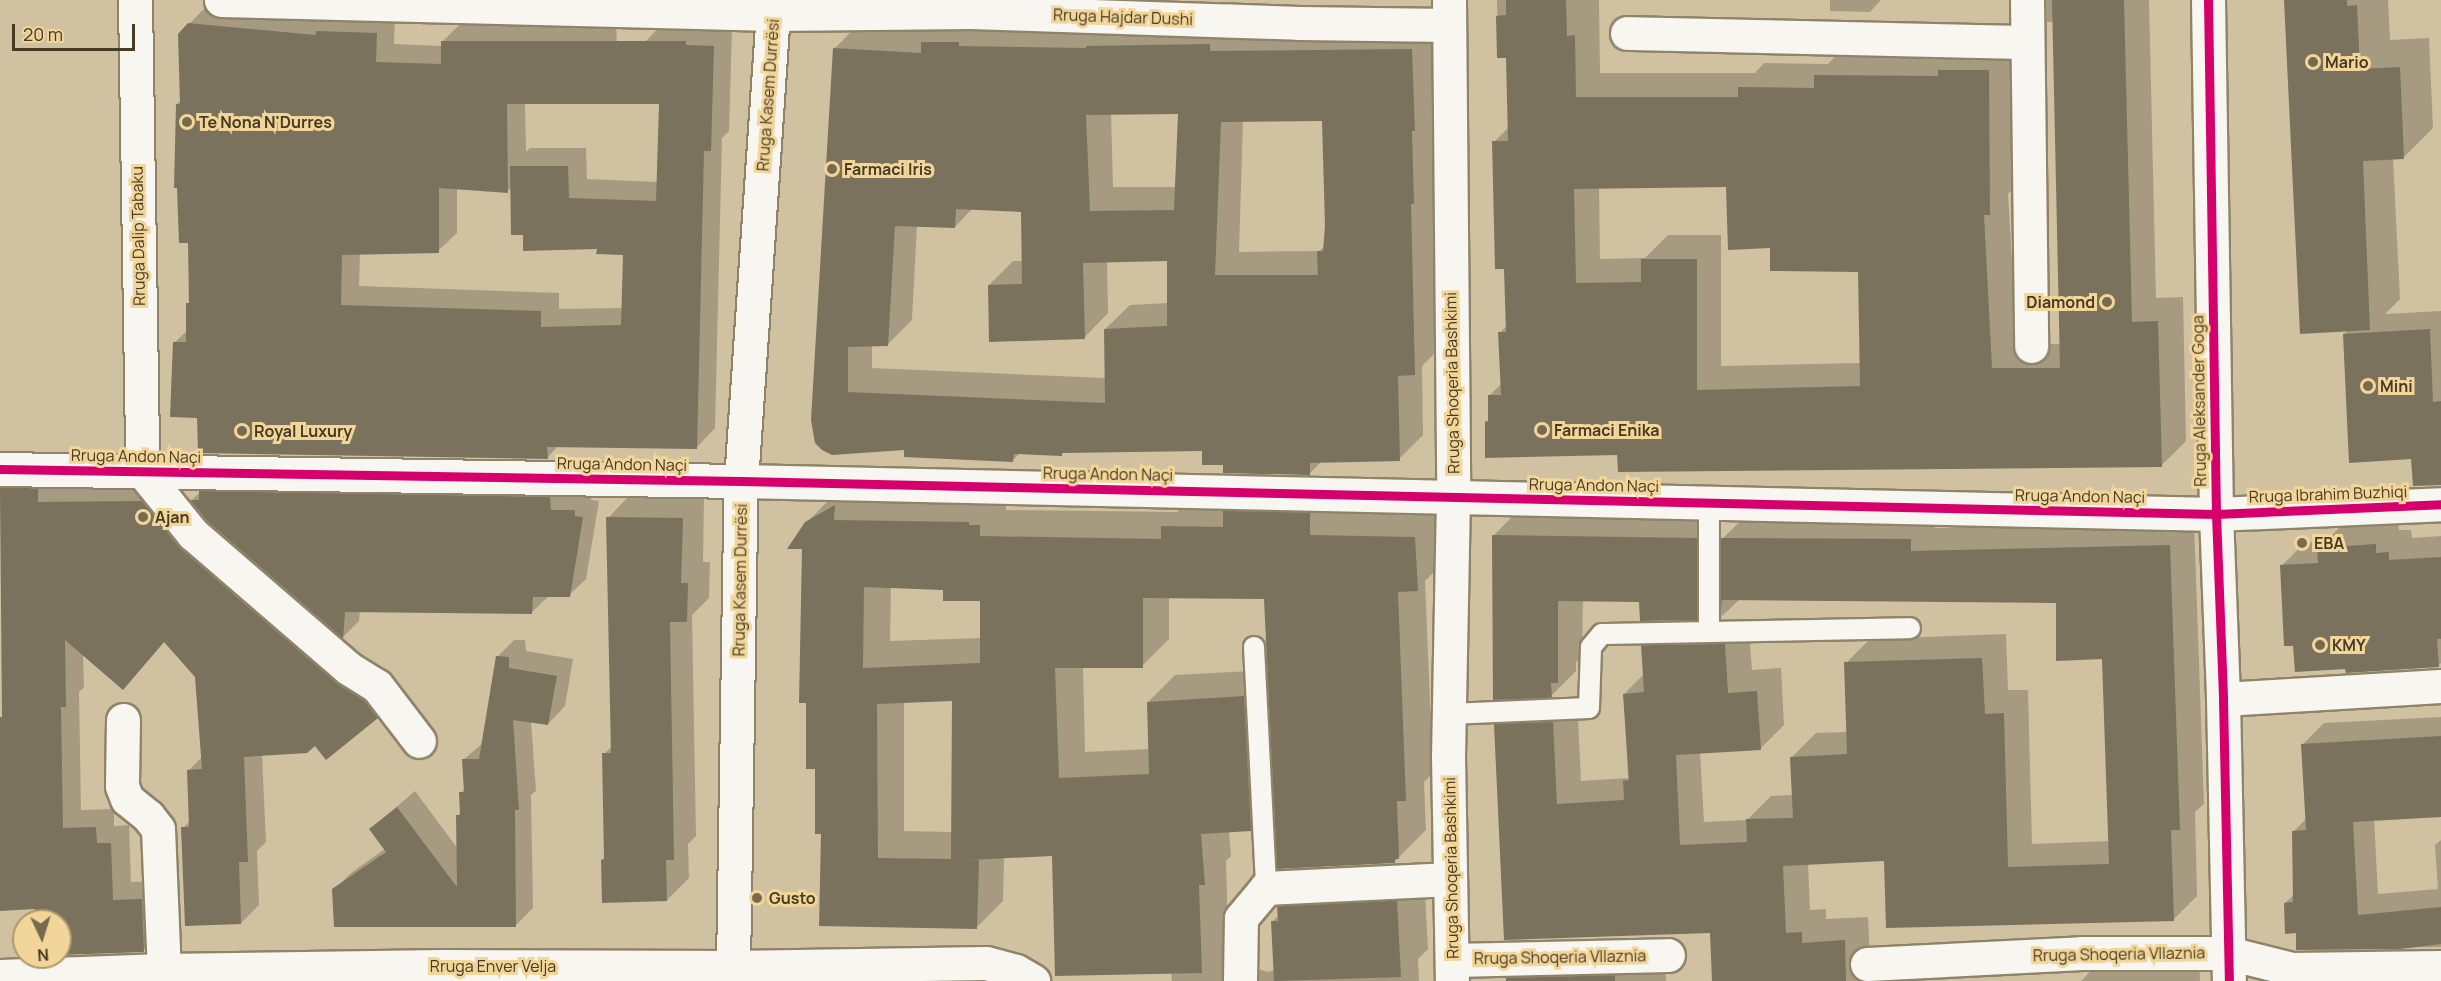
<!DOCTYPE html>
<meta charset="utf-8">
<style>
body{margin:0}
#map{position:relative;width:2441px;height:981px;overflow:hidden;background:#d0c1a1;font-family:Manrope,sans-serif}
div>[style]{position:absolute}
.shadow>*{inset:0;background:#0003}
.building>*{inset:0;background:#7a725c}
.roads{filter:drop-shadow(2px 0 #8f8369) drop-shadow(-2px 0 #8f8369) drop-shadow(0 2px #8f8369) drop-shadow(0 -2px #8f8369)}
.lane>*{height:20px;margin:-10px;padding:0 10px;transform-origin:10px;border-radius:10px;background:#f8f6f1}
.street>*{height:33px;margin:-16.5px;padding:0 16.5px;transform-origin:16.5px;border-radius:16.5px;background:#f8f6f1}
.primary>*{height:33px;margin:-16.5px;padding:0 16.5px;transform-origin:16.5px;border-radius:16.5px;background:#f8f6f1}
.cycleway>*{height:9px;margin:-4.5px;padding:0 4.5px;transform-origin:4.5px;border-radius:4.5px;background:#d6006c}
.dots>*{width:16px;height:16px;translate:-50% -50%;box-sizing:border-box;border:3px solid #f1d599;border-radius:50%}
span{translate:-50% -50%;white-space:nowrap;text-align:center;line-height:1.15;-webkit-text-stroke:6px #f1d599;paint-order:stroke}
.street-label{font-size:16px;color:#473b23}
.poi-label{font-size:16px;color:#473b23;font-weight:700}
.left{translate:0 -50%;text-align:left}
.right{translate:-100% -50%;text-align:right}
.north{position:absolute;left:12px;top:909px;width:60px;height:60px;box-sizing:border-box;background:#f1d599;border:2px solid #ad976a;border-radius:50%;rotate:176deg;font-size:16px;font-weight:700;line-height:24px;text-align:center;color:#473b23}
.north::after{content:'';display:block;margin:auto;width:21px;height:27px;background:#776a4f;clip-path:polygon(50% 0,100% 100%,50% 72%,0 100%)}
.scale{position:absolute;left:12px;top:24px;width:123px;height:27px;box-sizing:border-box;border:3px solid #473b23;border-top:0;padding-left:8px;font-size:18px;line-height:21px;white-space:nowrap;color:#473b23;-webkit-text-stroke:4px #f1d599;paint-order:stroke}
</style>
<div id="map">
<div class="shadow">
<i style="clip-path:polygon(evenodd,1497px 0,1599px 0,1600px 73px,1755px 73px,1764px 63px,1828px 64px,1840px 51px,2014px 45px,2014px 188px,2008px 194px,2017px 344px,2061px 344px,2054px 22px,2047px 22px,2046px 0,2149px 0,2156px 298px,2183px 297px,2186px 441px,2161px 466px,1619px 453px,1486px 422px,1490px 418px,1490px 395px,1502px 383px,1500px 333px,1507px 325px,1506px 267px,1494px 142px,1509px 127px,1507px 56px,1498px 56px,1497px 0,1727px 186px,1772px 246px,1859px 270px,1861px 363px,1721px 366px,1721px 235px,1668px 235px,1645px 258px,1600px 259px,1599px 187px,1727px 186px)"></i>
<i style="clip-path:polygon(1830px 0,1881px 0,1870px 12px,1830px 11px)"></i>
<i style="clip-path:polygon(2285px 0,2388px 0,2390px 40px,2429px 38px,2433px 128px,2403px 158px,2393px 158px,2400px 299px,2385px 314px,2441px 311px,2441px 466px,2413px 458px,2344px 334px,2349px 330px)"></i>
<i style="clip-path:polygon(evenodd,208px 5px,395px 14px,394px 44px,442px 46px,442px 42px,461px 23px,616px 23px,619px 84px,525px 103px,526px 152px,530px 148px,586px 148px,587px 179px,658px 182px,660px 102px,645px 42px,663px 23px,732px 28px,729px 131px,722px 138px,715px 428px,697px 447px,559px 445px,547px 458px,199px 416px,174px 343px,188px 330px,187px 304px,190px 301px,189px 241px,177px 104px,182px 100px,189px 24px,208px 5px,512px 187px,524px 233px,625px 254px,623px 308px,559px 309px,559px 293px,359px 286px,360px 253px,438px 251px,457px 233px,457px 188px,507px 191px,512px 187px)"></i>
<i style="clip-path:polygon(evenodd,859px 24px,1436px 25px,1438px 350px,1422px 366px,1423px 435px,1399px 459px,1322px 461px,1310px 473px,1225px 463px,1203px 449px,1065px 451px,1061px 455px,1020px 453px,1013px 460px,906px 449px,832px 453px,835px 48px,859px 24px,1180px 112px,1177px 187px,1113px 187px,1111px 113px,1180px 112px,859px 24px,1243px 120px,1324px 120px,1326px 226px,1325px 246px,1319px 251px,1239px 252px,1243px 120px,859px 24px,973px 208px,1023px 210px,1024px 261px,1013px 261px,989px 285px,1084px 338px,1108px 313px,1107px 261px,1169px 260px,1169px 303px,1130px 305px,1105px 329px,1106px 378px,872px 368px,872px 345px,888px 344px,912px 320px,917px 225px,955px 227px,973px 208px)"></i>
<i style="clip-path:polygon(0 469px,161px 483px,395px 699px,377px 717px,316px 744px,262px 755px,266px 842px,257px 851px,259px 905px,241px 923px,183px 828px,191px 820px,189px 770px,202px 757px,197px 676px,165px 641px,123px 688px,83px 654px,84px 687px,79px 692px,81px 810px,114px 809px,114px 826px,129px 825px,131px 882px,160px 881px,162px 932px,144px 950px,60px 954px,60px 921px,37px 921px,36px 908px,0 909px,0 840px,5px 840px)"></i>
<i style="clip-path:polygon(217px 475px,591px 494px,591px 500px,599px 501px,586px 579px,569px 595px,549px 596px,532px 612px,360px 611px,359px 621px,343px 637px,192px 500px)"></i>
<i style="clip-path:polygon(630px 495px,704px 497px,703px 562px,710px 562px,709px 598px,692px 615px,696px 836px,688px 844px,689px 878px,667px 900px,602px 860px,606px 857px,604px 754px,612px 746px,608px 518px)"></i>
<i style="clip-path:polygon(evenodd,834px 495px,1006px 499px,1006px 510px,1177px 512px,1189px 500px,1442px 510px,1444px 562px,1425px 581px,1433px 773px,1424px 782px,1426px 830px,1395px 861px,1275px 805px,1251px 830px,1229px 831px,1231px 856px,1226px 861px,1229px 970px,1258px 969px,1268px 972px,1275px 970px,1272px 922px,1279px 915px,1279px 907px,1306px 880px,1424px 874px,1428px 949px,1418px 959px,1419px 981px,1172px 981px,1171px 972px,1054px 855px,1004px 857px,1003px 901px,976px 928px,823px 832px,816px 768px,806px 523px,834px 495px,891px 586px,944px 589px,981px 599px,981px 638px,890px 641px,891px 586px,834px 495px,1169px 597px,1265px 597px,1269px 670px,1175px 675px,1148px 702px,1150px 749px,1085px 752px,1083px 666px,1142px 666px,1169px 639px,1169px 597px,834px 495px,953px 699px,952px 832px,904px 831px,904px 701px,953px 699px)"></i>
<i style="clip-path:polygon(evenodd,1519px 510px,1721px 514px,1721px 540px,1747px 515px,1935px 516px,1935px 528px,2194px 522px,2204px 804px,2195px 812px,2197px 896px,2173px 920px,1886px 859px,1808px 863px,1810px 910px,1826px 909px,1826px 919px,1868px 917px,1871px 981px,1713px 981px,1711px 931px,1505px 939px,1495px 725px,1519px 701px,1577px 698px,1581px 781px,1628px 778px,1624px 694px,1644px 674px,1643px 646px,1669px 619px,1640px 601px,1583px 600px,1582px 656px,1576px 662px,1576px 671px,1551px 696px,1494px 535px,1519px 510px,1722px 593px,1722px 616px,1740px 599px,2057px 602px,2104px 658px,2110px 841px,2032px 844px,2028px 690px,2008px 690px,2006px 634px,1870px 639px,1846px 663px,1848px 732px,1816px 733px,1792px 757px,1793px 795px,1771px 796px,1747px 820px,1704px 822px,1700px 752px,1760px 749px,1784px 725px,1781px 668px,1752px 670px,1748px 620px,1694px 621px,1722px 593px)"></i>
<i style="clip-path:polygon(2398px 522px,2399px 530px,2411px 530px,2412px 538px,2441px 536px,2441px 663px,2438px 666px,2347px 667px,2295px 645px,2281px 566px,2305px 543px,2326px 541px,2342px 525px)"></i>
<i style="clip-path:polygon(514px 640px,525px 640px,526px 651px,573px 659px,565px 706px,548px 724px,531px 721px,536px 791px,531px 795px,533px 908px,516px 925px,334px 890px,351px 873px,386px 848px,371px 829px,415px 791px,458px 849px,458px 815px,461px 812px,461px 793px,465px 788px,463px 760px,483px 743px,497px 657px)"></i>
<i style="clip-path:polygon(2441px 717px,2441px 816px,2374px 819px,2378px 894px,2438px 889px,2435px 845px,2441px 840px,2441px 947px,2298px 949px,2297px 932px,2285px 903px,2295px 894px,2294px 831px,2307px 818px,2303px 744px,2324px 723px)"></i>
<i style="clip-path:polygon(1664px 950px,1666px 981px,1507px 981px,1532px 953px)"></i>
<i style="clip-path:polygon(2199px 957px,2200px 981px,2081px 981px,2100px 961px)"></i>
</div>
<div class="building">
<i style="clip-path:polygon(evenodd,1506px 0,1566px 0,1567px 36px,1575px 35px,1576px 97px,1738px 97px,1738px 87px,1814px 88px,1814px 75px,1938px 76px,1938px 70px,1989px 70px,1990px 215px,1984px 215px,1992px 368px,2060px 368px,2052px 0,2124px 0,2132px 322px,2158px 321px,2162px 467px,1618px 472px,1617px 455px,1485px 458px,1485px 421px,1488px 422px,1488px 395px,1501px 395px,1498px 332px,1506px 332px,1504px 269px,1495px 269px,1492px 141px,1508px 141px,1506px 58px,1497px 58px,1496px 16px,1506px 15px,1506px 0,1726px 187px,1728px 250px,1770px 248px,1770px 271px,1858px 272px,1860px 386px,1697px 390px,1697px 259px,1641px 259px,1641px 282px,1576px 283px,1574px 189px,1726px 187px)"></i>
<i style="clip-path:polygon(2284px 0,2347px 0,2347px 6px,2357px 5px,2360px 69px,2400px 67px,2404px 159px,2363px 161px,2370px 330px,2300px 334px)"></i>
<i style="clip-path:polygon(evenodd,188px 23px,316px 35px,316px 31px,377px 33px,376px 62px,441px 64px,441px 41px,686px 41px,686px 45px,714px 46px,711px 151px,704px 151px,697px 449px,547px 447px,548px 459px,198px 453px,197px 418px,170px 417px,173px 342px,186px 342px,186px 303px,189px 303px,188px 243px,179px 243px,177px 188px,174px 188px,176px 104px,180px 104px,178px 34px,188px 23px,507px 104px,659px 104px,656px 201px,569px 198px,568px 166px,510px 166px,511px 235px,523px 235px,523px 251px,597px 249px,596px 254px,623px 255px,621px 325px,541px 327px,541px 311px,341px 305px,342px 255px,439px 253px,439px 188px,508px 193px,507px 104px)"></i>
<i style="clip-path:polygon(evenodd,921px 42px,959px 42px,959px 46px,1086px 48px,1086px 46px,1210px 44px,1210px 51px,1412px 49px,1415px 131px,1412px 131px,1414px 204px,1411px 204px,1415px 375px,1398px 376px,1400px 461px,1310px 463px,1310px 475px,1223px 473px,1223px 465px,1202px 465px,1202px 451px,1062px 453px,1062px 456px,1014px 454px,1013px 462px,904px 457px,904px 450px,832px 455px,822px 450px,815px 443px,811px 420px,833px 48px,921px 53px,921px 42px,1178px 114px,1174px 210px,1090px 211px,1086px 115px,1178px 114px,921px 42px,1322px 121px,1325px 226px,1323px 251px,1317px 251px,1318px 275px,1215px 275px,1221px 122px,1322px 121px,921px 42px,956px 209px,1021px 212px,1022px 284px,988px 285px,989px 342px,1085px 339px,1083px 263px,1167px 261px,1167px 326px,1104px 329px,1105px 403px,848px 392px,848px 347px,888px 346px,895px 226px,955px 228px,956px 209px)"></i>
<i style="clip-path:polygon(2430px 329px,2433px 402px,2441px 401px,2441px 485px,2413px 486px,2411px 459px,2349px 463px,2343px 334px)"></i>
<i style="clip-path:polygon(0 488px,38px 488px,38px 502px,142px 501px,181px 548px,336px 682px,364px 700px,378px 718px,326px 760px,315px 746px,307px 753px,244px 757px,248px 862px,239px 862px,241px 924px,185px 926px,181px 827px,189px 827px,187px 770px,202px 769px,195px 677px,164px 642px,123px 690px,65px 640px,66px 707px,61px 707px,63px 828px,96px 827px,97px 843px,111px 843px,113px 900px,142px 899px,144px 952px,60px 955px,60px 921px,35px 921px,35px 909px,0 911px,0 717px,2px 717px)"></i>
<i style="clip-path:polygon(199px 491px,550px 497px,551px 510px,575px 510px,575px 516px,583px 517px,570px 597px,533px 597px,532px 614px,345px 612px,343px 639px,207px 521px,190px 500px,199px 500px)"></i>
<i style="clip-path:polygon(evenodd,835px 505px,834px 520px,969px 522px,969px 525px,980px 525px,980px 536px,1161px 539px,1161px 526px,1223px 527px,1223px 511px,1310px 512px,1310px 535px,1415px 537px,1418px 591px,1398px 592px,1406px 801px,1397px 801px,1399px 859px,1395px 859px,1395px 863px,1277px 869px,1264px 599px,1143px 598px,1143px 668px,1055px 668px,1059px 778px,1149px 774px,1147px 702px,1244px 696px,1251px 831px,1201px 834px,1205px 885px,1199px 885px,1202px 973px,1055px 976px,1052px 856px,968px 860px,979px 860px,977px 929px,819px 926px,821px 834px,815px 834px,815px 769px,806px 769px,806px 703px,799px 703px,802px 549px,787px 549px,805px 522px,835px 505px,864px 587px,943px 590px,943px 601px,980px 601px,980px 663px,863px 668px,864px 587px,835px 505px,952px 701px,951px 859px,878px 858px,877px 704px,952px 701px)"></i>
<i style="clip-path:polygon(606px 517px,683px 518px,681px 583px,688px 583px,687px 622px,670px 622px,674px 860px,666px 860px,667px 901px,602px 903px,601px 860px,604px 859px,602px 753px,611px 753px)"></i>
<i style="clip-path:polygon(1492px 535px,1697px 538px,1697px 620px,1640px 621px,1639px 602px,1558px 601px,1558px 683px,1551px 683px,1552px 698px,1493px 700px)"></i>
<i style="clip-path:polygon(1721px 538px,1911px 539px,1911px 551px,2170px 545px,2180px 830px,2171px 830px,2174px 921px,1886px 928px,1884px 861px,1783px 866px,1786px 933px,1802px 932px,1802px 943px,1845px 940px,1846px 981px,1712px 981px,1710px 933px,1504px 940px,1494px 724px,1553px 722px,1557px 804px,1624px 800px,1623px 781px,1629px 780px,1623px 694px,1644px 692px,1641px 645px,1725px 644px,1728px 693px,1757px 691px,1761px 750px,1676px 755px,1680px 845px,1747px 842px,1746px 819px,1793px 818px,1790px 757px,1847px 754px,1844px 662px,1982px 658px,1985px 714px,2004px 713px,2008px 867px,2109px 864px,2102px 659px,2056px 661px,2056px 603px,1722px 600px,1721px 620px)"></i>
<i style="clip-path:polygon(2376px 544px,2376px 553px,2389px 552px,2389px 560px,2441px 557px,2441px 639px,2437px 639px,2439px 667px,2346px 673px,2345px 669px,2295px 672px,2293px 646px,2284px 646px,2280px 565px,2318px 563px,2317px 548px)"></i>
<i style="clip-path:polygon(496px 656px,509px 657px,509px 668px,557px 676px,548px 725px,513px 720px,519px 810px,515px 810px,516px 927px,334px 927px,332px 889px,386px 852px,369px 829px,397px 807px,457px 887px,456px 815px,460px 815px,459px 792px,464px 792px,462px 759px,479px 759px)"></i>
<i style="clip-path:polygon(2441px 736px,2441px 817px,2353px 822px,2358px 915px,2441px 907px,2441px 944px,2400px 949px,2296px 950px,2296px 933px,2285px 934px,2284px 903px,2293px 902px,2292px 831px,2306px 830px,2301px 744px)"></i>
<i style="clip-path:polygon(1397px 900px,1401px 977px,1274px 981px,1271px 921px,1278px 921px,1277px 906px)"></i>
<i style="clip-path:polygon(1615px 975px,1615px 981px,1506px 981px,1506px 978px)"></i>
</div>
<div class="roads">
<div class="lane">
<i style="left:1709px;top:503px;width:129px;rotate:90deg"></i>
<i style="left:1254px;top:647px;width:241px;rotate:87.1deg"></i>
<i style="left:1450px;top:714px;width:139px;rotate:-2.5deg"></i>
<i style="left:1589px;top:708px;width:61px;rotate:-88.1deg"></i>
<i style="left:1591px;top:647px;width:17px;rotate:-50deg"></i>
<i style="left:1602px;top:634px;width:308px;rotate:-1.1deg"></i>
</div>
<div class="street">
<i style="left:135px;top:0;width:471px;rotate:89.1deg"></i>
<i style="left:142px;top:471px;width:81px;rotate:51deg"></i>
<i style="left:193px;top:534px;width:205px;rotate:40.8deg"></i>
<i style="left:348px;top:668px;width:34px;rotate:32deg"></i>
<i style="left:377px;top:686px;width:69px;rotate:52.6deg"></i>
<i style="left:221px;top:0;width:552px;rotate:1.45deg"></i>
<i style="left:773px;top:14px;width:198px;rotate:-0.6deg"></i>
<i style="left:971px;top:12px;width:328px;rotate:1.9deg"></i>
<i style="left:1299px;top:23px;width:150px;rotate:0.8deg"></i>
<i style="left:1449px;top:0;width:497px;rotate:89.5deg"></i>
<i style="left:1453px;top:497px;width:259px;rotate:91.1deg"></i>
<i style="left:1448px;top:756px;width:225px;rotate:89deg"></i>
<i style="left:2027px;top:0;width:346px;rotate:89.3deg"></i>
<i style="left:1627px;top:33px;width:400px;rotate:1.3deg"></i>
<i style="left:0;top:469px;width:741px;rotate:0.93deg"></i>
<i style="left:741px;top:481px;width:1475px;rotate:1.28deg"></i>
<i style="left:2216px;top:514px;width:225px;rotate:-2.5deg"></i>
<i style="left:2223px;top:699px;width:218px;rotate:-3.4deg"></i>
<i style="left:123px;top:720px;width:66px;rotate:90.9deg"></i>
<i style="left:122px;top:786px;width:14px;rotate:69deg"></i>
<i style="left:127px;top:799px;width:27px;rotate:39deg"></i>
<i style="left:148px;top:816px;width:16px;rotate:52deg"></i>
<i style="left:158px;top:829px;width:141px;rotate:87.6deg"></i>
<i style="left:1453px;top:960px;width:215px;rotate:-1.3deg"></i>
<i style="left:1867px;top:964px;width:215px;rotate:-2.9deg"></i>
<i style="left:2082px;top:953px;width:146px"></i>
<i style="left:2228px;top:953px;width:66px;rotate:14deg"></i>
<i style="left:2292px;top:969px;width:149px;rotate:-0.8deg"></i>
<i style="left:0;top:976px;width:164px;rotate:-2.1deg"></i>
<i style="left:164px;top:970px;width:279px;rotate:-0.8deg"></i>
<i style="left:443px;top:966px;width:290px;rotate:0.2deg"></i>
<i style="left:733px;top:967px;width:253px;rotate:-0.9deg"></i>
<i style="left:986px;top:963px;width:31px;rotate:15deg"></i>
<i style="left:1016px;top:971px;width:20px;rotate:30deg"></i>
<i style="left:1240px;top:980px;width:62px;rotate:-89.1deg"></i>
<i style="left:1241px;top:918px;width:39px;rotate:-50deg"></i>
<i style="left:1266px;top:888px;width:184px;rotate:-2.8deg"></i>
<i style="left:736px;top:981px;width:14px;rotate:-102deg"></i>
<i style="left:733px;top:967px;width:486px;rotate:-89.1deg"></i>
<i style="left:741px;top:481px;width:482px;rotate:-86.1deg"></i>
</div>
<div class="primary">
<i style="left:2208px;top:0;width:514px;rotate:89.11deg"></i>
<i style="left:2216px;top:514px;width:185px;rotate:87.8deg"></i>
<i style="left:2223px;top:699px;width:282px;rotate:88.8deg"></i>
</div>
</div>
<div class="cycleway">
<i style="left:2208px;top:0;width:514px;rotate:89.11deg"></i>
<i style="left:2216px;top:514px;width:185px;rotate:87.8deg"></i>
<i style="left:2223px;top:699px;width:282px;rotate:88.8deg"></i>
<i style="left:0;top:469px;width:741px;rotate:0.93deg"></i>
<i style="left:741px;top:481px;width:1475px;rotate:1.28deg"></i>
<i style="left:2216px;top:514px;width:225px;rotate:-2.5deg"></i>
</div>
<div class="dots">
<i style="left:2313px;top:62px;background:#776a4f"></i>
<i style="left:187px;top:122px;background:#776a4f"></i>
<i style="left:832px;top:169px;background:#776a4f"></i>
<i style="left:2107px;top:302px;background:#776a4f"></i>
<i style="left:2368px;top:386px;background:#776a4f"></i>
<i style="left:1542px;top:430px;background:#776a4f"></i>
<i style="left:242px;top:431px;background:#776a4f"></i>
<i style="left:143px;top:517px;background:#776a4f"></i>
<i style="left:2302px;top:543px;background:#776a4f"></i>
<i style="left:2320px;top:645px;background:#776a4f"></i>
<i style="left:757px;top:898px;background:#776a4f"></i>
</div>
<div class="street-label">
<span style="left:1123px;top:17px;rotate:2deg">Rruga Hajdar Dushi</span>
<span style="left:768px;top:95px;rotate:-86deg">Rruga Kasem Durrësi</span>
<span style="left:138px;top:236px;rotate:-91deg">Rruga Dalip Tabaku</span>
<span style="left:1452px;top:383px;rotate:-91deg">Rruga Shoqeria Bashkimi</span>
<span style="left:2199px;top:401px;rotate:-91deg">Rruga Aleksander Goga</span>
<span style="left:136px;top:456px;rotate:1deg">Rruga Andon Naçi</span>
<span style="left:622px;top:464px;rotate:1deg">Rruga Andon Naçi</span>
<span style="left:1108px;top:474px;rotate:1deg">Rruga Andon Naçi</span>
<span style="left:1594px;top:485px;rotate:1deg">Rruga Andon Naçi</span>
<span style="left:2328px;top:494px;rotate:-2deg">Rruga Ibrahim Buzhiqi</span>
<span style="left:2080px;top:496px;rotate:1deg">Rruga Andon Naçi</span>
<span style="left:740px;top:580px;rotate:-89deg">Rruga Kasem Durrësi</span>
<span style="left:1451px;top:868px;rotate:-91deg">Rruga Shoqeria Bashkimi</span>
<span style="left:2119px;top:954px;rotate:-1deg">Rruga Shoqeria Vllaznia</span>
<span style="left:1560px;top:957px;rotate:-1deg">Rruga Shoqeria Vllaznia</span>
<span style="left:493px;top:966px">Rruga Enver Velja</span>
</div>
<div class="poi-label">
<span class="left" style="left:2325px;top:62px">Mario</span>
<span class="left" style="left:199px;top:122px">Te Nona N'Durres</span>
<span class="left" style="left:844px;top:169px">Farmaci Iris</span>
<span class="right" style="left:2095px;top:302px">Diamond</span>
<span class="left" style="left:2380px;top:386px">Mini</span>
<span class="left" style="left:1554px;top:430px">Farmaci Enika</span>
<span class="left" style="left:254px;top:431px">Royal Luxury</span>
<span class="left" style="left:155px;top:517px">Ajan</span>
<span class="left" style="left:2314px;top:543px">EBA</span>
<span class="left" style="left:2332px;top:645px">KMY</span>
<span class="left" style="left:769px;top:898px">Gusto</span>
</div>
<div class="north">N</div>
<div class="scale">20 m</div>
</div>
